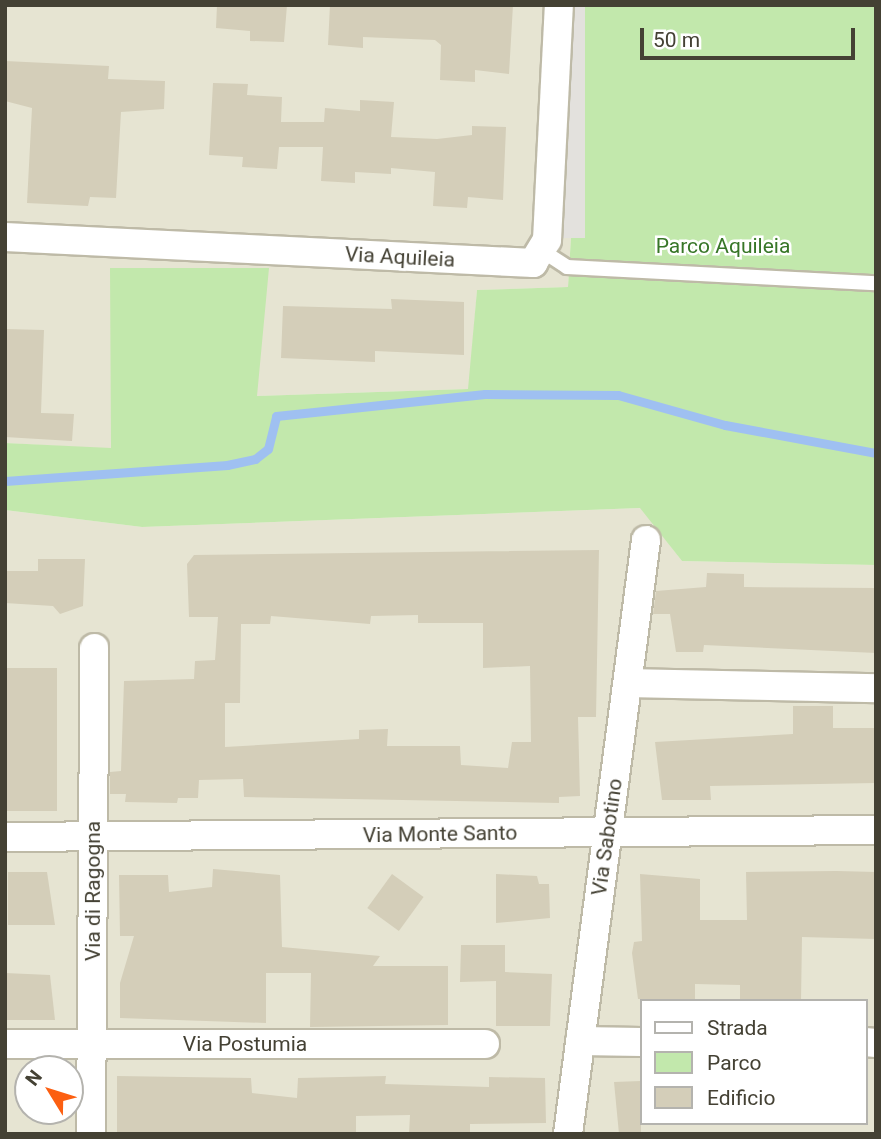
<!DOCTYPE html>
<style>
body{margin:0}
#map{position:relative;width:881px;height:1139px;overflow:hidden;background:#f2f1e4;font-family:Roboto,sans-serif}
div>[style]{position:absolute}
.residential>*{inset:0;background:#e6e4d2}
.green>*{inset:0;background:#c2e8ac}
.parking>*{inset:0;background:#e3e1dd;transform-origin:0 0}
.stream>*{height:9px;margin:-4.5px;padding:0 4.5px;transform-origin:4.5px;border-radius:4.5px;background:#9fc0f1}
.building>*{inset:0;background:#d4ceb9;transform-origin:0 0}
.roads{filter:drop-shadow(2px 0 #bebaa7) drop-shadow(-2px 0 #bebaa7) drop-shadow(0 2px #bebaa7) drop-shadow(0 -2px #bebaa7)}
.service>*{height:14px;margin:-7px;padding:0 7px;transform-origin:7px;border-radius:7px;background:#fff}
.minor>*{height:28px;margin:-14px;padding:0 14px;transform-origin:14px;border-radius:14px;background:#fff}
span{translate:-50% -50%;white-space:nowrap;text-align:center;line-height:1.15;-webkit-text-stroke:5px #fff;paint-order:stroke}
.park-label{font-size:21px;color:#377627}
.street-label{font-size:21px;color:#444134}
.frame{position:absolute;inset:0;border:7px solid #444134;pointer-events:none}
.legend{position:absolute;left:640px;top:999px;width:228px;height:126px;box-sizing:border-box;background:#fff;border:2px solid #b4b3ae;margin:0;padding:9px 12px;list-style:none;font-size:21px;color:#444134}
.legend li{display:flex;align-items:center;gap:14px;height:35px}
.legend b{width:35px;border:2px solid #b4b3ae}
.north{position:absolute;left:14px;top:1055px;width:70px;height:70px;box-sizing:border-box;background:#fff;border:2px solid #b4b3ae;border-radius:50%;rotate:308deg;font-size:19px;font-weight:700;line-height:28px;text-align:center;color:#444134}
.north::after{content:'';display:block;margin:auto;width:24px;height:32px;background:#fc5f11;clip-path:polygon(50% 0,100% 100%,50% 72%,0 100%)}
.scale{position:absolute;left:640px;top:28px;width:215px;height:32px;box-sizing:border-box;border:4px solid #444134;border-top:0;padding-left:9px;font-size:21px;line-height:24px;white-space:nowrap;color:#444134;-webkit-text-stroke:5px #fff;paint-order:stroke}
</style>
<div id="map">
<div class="residential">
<i style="clip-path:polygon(5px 5px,585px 5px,568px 287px,477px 290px,469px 389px,257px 396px,111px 268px,111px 449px,5px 443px)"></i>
<i style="clip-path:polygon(evenodd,641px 508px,682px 561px,876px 565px,876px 1134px,5px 1134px,5px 510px,142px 527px,641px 508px,641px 1001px,865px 1001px,865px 1123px,641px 1123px,641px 1001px,641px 508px,28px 1069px,70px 1069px,70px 1111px,28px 1111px,28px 1069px)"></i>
</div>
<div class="green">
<i style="clip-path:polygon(585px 5px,876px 5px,876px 565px,682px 561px,640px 508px,142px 527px,5px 510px,5px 443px,111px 448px,110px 268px,269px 268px,257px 396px,468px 389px,477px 290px,568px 287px)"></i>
</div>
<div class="parking">
<i style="left:563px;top:5px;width:22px;height:233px"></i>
</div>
<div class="stream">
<i style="left:5px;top:481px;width:223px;rotate:-4.1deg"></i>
<i style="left:227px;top:465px;width:29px;rotate:-12deg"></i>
<i style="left:255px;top:459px;width:16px;rotate:-38deg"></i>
<i style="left:268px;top:449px;width:34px;rotate:-76deg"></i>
<i style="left:276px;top:416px;width:210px;rotate:-6deg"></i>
<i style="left:485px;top:394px;width:133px;rotate:0.4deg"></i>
<i style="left:618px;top:395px;width:111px;rotate:15.7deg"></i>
<i style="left:725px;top:425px;width:154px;rotate:10.5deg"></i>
</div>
<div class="building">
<i style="clip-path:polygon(217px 5px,287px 5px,284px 42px,250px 41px,250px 31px,216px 28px)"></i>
<i style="clip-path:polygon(330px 5px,513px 5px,509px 74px,475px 70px,475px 82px,440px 80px,441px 45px,435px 40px,363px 37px,363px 48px,328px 45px)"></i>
<i style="clip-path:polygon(5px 61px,109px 66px,108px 79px,165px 81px,164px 109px,121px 112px,116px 198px,90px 197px,88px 206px,27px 203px,32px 108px,5px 101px)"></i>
<i style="clip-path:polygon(213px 83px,248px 84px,247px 95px,282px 97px,281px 122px,324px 122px,325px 108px,360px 111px,360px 100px,394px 102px,391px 137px,437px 139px,472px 135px,472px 126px,506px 127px,503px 200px,468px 197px,467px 208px,433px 206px,435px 172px,391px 168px,391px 174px,355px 172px,355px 183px,321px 181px,323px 147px,279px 147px,277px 169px,242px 167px,243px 157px,209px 155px)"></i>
<i style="clip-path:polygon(391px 299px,464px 302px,464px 355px,375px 351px,375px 362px,281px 358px,283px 306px,392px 309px)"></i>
<i style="clip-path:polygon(5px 329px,44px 330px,41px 413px,74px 414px,72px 441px,5px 437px)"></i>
<i style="clip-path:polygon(evenodd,599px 550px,596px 717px,578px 717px,580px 796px,559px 797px,559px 803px,244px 797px,243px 779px,199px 780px,198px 798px,178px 798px,177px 803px,125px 802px,126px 794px,110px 794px,110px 772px,121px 771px,124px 681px,194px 679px,195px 661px,215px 660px,218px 617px,189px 617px,187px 564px,194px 555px,599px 550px,418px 615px,418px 623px,483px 623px,483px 668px,530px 666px,531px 742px,512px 742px,508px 768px,461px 765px,460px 746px,387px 746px,388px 729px,359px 730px,359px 739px,225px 747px,225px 703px,240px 703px,241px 624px,270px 624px,271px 616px,370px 624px,371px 616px,418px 615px)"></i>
<i style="clip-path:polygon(38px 559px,85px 559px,83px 606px,60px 614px,53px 606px,5px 603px,5px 571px,38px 571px)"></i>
<i style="clip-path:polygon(707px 573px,744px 574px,744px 587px,876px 588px,876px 653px,704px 645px,703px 652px,676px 652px,670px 614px,653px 614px,656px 591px,706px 587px)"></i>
<i style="left:5px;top:668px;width:52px;height:143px"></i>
<i style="clip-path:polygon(793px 706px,833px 706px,833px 728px,876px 728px,876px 783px,710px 786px,711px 800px,662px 800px,655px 742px,793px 734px)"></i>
<i style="clip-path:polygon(213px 869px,280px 875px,282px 947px,380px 956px,373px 966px,448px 966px,448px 1025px,310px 1027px,311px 973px,266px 973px,266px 1023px,120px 1018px,120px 983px,134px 936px,120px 936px,119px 875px,168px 875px,169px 892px,212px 887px)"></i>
<i style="clip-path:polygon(837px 871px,876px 872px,876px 939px,802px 937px,801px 1001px,740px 1001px,740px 985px,695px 984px,695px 1001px,638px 999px,632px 953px,634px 942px,642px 941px,640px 874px,700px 879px,700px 920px,747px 920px,746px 872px)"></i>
<i style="clip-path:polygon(8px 872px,47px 872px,55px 925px,8px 925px)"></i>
<i style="left:392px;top:874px;width:39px;height:42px;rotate:36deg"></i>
<i style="clip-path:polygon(496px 874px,537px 876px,539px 884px,549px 884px,550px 918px,496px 923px)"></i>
<i style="clip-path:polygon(461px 945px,505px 945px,505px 972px,552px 974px,550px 1026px,496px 1026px,496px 981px,460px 982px)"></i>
<i style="clip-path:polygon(5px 973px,50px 975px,55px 1020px,5px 1020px)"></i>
<i style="clip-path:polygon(117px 1076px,251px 1078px,252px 1093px,297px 1098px,298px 1078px,386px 1076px,385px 1084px,489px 1087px,489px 1077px,545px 1078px,546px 1123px,470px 1124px,470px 1134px,409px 1134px,410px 1115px,356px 1116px,356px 1134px,117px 1132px)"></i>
<i style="clip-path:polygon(641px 1081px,641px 1134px,619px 1134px,614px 1082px)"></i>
</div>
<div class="roads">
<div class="service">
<i style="left:541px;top:250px;width:31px;rotate:33deg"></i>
<i style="left:567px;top:267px;width:309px;rotate:3deg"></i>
</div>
<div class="minor">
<i style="left:5px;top:237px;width:529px;rotate:2.82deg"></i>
<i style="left:533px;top:263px;width:27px;rotate:-59deg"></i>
<i style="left:547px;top:240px;width:235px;rotate:-87.1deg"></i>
<i style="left:628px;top:683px;width:248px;rotate:1.2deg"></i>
<i style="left:5px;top:837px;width:871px;rotate:-0.46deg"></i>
<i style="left:580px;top:1041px;width:61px;rotate:0.9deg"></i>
<i style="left:865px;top:1042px;width:11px;rotate:5deg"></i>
<i style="left:5px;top:1044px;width:480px"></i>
<i style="left:91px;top:1134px;width:486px;rotate:-89.6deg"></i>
<i style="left:568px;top:1134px;width:599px;rotate:-82.52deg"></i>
</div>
</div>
<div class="park-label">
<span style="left:723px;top:246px">Parco Aquileia</span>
</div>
<div class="street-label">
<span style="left:400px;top:257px;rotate:3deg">Via Aquileia</span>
<span style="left:440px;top:834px;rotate:-1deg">Via Monte Santo</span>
<span style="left:607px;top:837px;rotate:-82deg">Via Sabotino</span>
<span style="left:93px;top:891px;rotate:-90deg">Via di Ragogna</span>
<span style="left:245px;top:1044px">Via Postumia</span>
</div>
<div class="frame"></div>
<ul class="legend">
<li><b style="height:9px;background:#fff"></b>Strada</li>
<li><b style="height:19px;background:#c2e8ac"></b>Parco</li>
<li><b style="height:19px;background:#d4ceb9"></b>Edificio</li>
</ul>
<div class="north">N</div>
<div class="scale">50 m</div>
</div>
